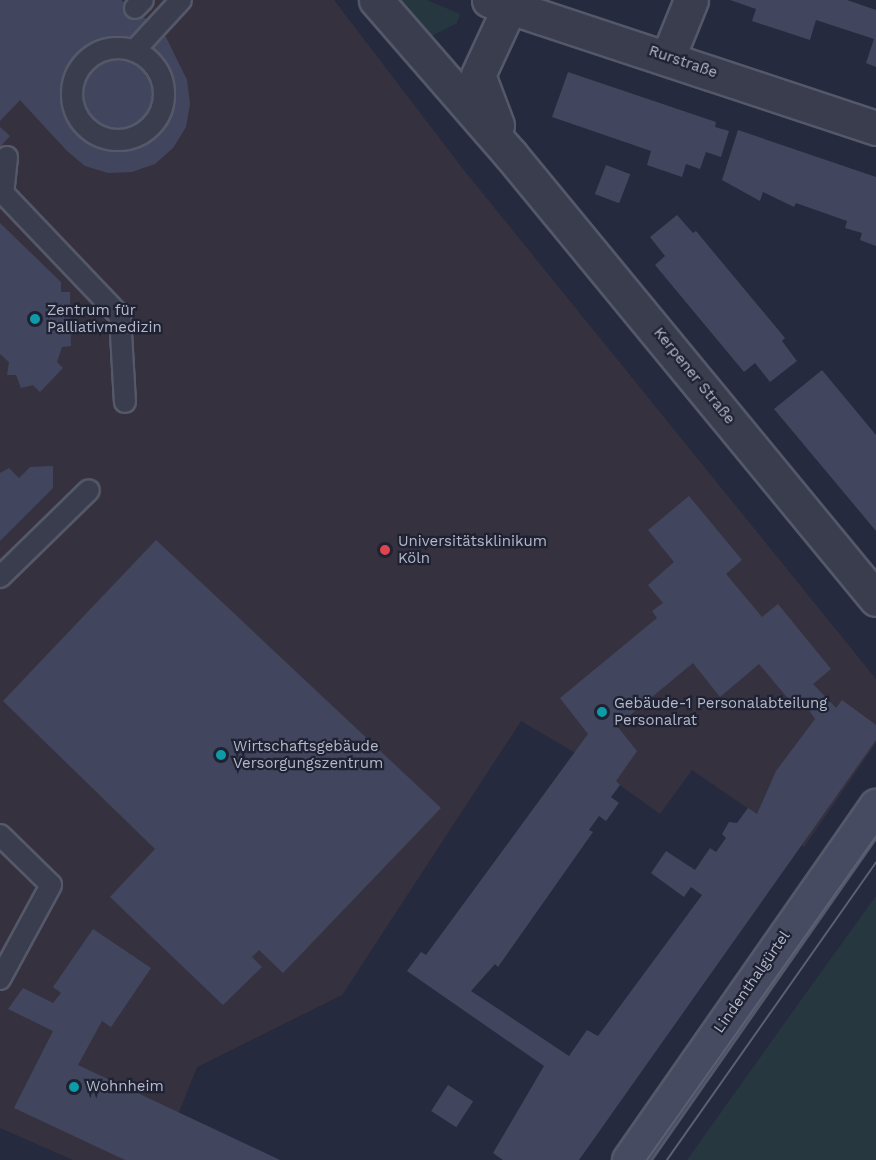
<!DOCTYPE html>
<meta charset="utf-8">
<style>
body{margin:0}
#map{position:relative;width:876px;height:1160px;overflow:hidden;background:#252a3e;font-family:"Work Sans",sans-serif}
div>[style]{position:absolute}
.medical>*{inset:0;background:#36313f}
.green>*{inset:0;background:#27373f}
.building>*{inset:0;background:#41465e;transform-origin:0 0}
.roads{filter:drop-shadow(2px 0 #545869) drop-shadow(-2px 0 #545869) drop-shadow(0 2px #545869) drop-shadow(0 -2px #545869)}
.service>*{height:20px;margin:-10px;padding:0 10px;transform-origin:10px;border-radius:10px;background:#393d4e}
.service>.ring{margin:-10px;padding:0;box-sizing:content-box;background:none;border:20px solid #393d4e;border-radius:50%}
.minor>*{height:33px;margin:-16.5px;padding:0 16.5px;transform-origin:16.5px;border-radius:16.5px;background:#393d4e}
.tertiary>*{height:33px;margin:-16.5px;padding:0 16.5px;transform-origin:16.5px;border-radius:16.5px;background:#393d4e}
.secondary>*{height:33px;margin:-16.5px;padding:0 16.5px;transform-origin:16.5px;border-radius:16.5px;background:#474b61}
.tram>*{height:1.5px;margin:-0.75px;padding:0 0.75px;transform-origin:0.75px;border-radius:0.75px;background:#5b6075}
.dots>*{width:16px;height:16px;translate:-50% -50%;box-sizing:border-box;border:3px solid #1e2233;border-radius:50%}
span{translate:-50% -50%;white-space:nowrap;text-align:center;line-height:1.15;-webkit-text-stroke:4.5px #1e2233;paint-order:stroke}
.street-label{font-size:15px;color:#b5b8c9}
.poi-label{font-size:15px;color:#b5b8c9}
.left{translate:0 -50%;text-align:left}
</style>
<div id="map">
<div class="medical">
<i style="clip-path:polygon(0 0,334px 0,463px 169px,876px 679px,876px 743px,804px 847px,692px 770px,660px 814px,572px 751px,521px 721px,342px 995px,197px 1067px,160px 1160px,73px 1160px,0 1128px)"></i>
</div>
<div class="green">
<i style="clip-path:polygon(388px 0,427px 0,460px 14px,457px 23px,422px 41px)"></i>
<i style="clip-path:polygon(876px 896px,876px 1160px,687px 1160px,796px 1007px)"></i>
</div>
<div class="building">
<i style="clip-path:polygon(0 0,121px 0,146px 19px,169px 0,192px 0,164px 33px,187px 80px,190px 104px,186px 127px,173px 148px,155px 164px,132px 172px,108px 173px,85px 166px,67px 151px,20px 100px,0 121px)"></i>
<i style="clip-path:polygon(730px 0,847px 0,876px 10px,876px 67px,866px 63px,874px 39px,816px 20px,810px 40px,752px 21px,756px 9px)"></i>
<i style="clip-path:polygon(568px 72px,716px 122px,715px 127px,729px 131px,721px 157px,706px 152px,700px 169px,686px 164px,682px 177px,647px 165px,651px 151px,552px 117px)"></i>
<i style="clip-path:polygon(0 127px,10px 136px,0 147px)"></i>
<i style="clip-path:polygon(738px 130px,876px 177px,876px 246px,860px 240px,862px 233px,845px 228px,847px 221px,796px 203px,794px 207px,763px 192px,760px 201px,722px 180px)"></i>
<i style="left:606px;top:165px;width:26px;height:31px;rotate:21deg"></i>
<i style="clip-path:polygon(677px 215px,693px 233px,696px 231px,785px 338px,782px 341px,797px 361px,770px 382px,755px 363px,744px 372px,655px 265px,665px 256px,650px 237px)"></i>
<i style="clip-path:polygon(0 223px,61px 282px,61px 292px,70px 292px,71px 346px,62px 347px,57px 362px,63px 368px,40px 392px,33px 385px,21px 388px,16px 375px,7px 375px,9px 362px,0 354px)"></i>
<i style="clip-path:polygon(822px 370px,876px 435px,876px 531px,774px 409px)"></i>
<i style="clip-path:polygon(53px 466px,53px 488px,0 541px,0 473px,9px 468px,19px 478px,30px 467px)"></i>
<i style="clip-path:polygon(evenodd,689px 496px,742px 560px,726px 574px,762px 617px,778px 604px,831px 669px,813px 684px,836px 708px,842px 700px,876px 725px,876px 740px,579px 1160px,503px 1160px,493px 1153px,544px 1066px,407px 971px,421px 952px,426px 955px,588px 734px,560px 698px,657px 618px,652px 611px,663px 603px,648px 585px,674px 562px,648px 530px,689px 496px,693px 663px,720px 697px,759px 664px,791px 702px,799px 696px,815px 719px,776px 771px,757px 814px,748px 808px,737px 823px,729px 822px,722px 834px,726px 838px,716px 852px,710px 848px,695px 870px,666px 851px,651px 873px,684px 897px,691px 887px,702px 895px,598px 1036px,587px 1030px,569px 1056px,471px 991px,495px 964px,498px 967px,593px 832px,589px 830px,599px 816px,606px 821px,619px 803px,611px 797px,620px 785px,616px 781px,637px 751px,617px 726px,693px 663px)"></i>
<i style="clip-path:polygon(156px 540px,441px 808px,283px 973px,259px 950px,252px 957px,262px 967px,223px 1005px,110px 897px,155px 849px,3px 701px)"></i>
<i style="clip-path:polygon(93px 929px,151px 968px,111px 1027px,102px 1021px,78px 1065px,280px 1160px,125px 1160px,14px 1108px,53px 1031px,8px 1009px,23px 988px,53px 1003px,61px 993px,53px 987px)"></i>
<i style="left:448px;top:1085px;width:30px;height:31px;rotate:33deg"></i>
</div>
<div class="roads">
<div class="service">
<i style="left:135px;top:8px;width:11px;rotate:-45deg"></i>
<i class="ring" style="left:72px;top:48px;width:72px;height:72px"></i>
<i style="left:134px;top:51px;width:69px;rotate:-47.3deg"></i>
<i style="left:7px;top:157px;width:36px;rotate:96deg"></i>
<i style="left:3px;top:193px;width:170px;rotate:46.4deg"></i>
<i style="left:120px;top:316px;width:86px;rotate:86.7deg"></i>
<i style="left:0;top:577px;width:124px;rotate:-44.3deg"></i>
<i style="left:0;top:835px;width:71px;rotate:44.4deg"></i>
<i style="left:51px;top:885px;width:107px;rotate:118.5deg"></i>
</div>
<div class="minor">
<i style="left:668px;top:57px;width:61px;rotate:-68deg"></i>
</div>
<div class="tertiary">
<i style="left:376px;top:0;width:204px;rotate:49deg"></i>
<i style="left:510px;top:154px;width:576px;rotate:50.56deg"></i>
<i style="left:489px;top:0;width:408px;rotate:18.3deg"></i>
<i style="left:497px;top:125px;width:53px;rotate:-110.8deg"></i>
<i style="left:478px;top:75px;width:74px;rotate:-65.2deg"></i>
</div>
<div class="secondary">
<i style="left:629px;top:1160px;width:432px;rotate:-55.1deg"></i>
</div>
</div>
<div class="tram">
<i style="left:647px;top:1160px;width:397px;rotate:-54.7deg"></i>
<i style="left:667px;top:1160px;width:363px;rotate:-54.9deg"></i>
</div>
<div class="dots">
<i style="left:35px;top:319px;background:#0f9aa8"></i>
<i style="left:385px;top:550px;background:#e0444e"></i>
<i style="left:602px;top:712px;background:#0f9aa8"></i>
<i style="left:221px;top:755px;background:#0f9aa8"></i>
<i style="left:74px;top:1087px;background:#0f9aa8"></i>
</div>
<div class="street-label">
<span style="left:683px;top:62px;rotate:19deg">Rurstraße</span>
<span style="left:694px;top:376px;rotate:51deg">Kerpener Straße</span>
<span style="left:752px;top:982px;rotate:-55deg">Lindenthalgürtel</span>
</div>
<div class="poi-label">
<span class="left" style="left:47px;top:319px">Zentrum für<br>Palliativmedizin</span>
<span class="left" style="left:398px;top:550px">Universitätsklinikum<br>Köln</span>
<span class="left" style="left:614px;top:712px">Gebäude-1 Personalabteilung<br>Personalrat</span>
<span class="left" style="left:233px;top:755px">Wirtschaftsgebäude<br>Versorgungszentrum</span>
<span class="left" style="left:86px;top:1087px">Wohnheim</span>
</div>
</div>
